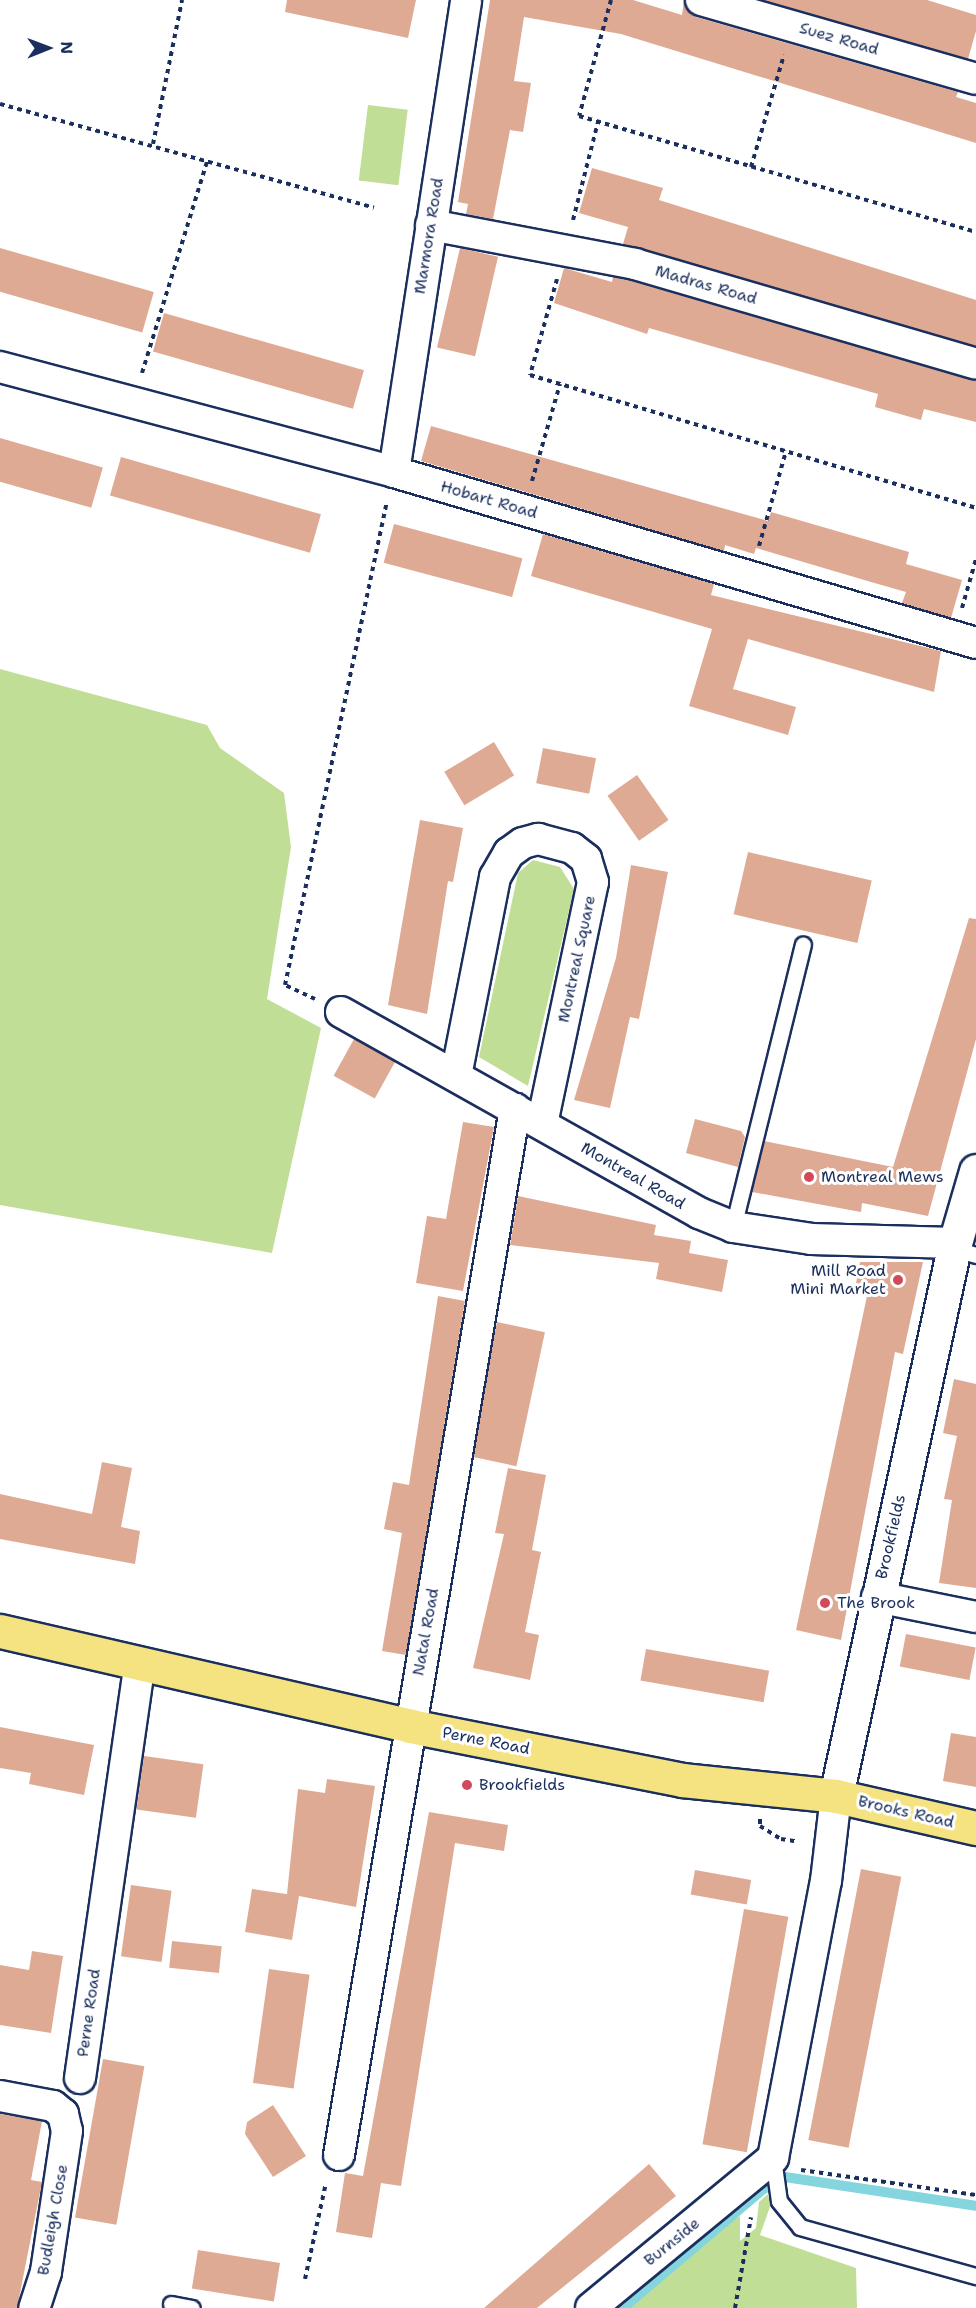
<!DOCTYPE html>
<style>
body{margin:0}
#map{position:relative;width:976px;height:2308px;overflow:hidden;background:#fff;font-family:"Shantell Sans",sans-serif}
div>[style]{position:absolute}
.green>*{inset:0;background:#c1de96;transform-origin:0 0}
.stream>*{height:10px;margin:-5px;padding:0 5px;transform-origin:5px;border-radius:5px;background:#84d5de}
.building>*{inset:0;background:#dfaa94;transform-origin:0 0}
.path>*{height:4px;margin-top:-2px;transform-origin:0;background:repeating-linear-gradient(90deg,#1b2f5e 0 4.5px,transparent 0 9px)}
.roads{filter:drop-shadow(2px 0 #1b2f5e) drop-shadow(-2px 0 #1b2f5e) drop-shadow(0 2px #1b2f5e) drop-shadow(0 -2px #1b2f5e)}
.service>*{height:15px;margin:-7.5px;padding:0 7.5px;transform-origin:7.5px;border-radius:7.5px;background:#fff}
.minor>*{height:30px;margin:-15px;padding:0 15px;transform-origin:15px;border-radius:15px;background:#fff}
.tertiary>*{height:33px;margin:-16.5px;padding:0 16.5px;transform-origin:16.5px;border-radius:16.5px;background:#fff}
.primary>*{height:33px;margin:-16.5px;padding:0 16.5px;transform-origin:16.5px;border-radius:16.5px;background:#f5e382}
.dots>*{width:16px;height:16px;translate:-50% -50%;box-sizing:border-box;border:3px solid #fff;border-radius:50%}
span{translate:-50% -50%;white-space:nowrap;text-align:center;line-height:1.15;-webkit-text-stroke:6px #fff;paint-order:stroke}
.street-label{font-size:16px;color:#1b2f5e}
.poi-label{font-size:16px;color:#1b2f5e}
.left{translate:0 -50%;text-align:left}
.right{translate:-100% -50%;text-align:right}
.north{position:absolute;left:18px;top:18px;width:60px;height:60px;-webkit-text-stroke:4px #fff;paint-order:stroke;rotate:89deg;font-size:16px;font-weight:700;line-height:24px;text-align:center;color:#1b2f5e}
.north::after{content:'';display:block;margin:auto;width:21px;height:27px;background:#1b2f5e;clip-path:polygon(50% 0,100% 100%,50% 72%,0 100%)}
</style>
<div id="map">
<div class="green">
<i style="left:368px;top:105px;width:40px;height:76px;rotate:7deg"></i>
<i style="clip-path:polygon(0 669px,207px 725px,220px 748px,284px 793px,291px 847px,267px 999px,321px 1028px,272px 1253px,0 1205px)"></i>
<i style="clip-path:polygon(533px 860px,560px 867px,574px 889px,528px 1086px,479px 1057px,518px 873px)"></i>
<i style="clip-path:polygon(768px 2194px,771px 2204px,760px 2235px,856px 2268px,857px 2308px,609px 2308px,664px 2261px,740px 2216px,740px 2241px,756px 2228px,759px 2202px)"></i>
</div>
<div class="stream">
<i style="left:623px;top:2308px;width:182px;rotate:-40.3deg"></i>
<i style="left:762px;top:2190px;width:26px;rotate:-29deg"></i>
<i style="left:785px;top:2177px;width:193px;rotate:8.6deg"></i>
</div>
<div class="building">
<i style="clip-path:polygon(287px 0,416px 0,408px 38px,285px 12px)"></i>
<i style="clip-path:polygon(490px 0,633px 0,682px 15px,684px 0,696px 17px,958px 92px,956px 97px,976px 103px,976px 143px,621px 34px,524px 17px,514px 81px,531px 83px,523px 132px,510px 130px,493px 219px,466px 214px,468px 204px,458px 202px)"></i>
<i style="clip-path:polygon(763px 0,927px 0,976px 15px,976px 31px,968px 59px)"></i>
<i style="clip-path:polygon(592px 168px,663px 188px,659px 200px,976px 300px,976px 346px,623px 244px,628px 227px,579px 213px)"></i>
<i style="left:0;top:248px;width:160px;height:42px;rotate:16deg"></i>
<i style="left:460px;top:248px;width:39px;height:102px;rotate:13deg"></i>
<i style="clip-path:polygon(564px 268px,612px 282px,613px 277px,631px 281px,976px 381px,976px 422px,924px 409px,921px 420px,875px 407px,878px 394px,649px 328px,647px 334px,554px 303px)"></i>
<i style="left:164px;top:313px;width:208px;height:40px;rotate:16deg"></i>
<i style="clip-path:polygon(431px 426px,768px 521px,771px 512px,909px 552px,906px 564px,962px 580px,951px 618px,902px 603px,906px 592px,871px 582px,756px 548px,754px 554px,725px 545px,724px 551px,421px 461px)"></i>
<i style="left:0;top:438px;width:107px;height:42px;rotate:16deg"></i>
<i style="left:121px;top:457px;width:208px;height:40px;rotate:16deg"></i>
<i style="left:394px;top:524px;width:133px;height:40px;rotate:15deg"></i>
<i style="clip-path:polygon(543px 534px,714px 584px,711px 595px,941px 651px,934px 692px,748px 639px,733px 689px,796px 707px,788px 735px,689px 706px,712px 629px,531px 576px)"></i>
<i style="left:494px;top:742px;width:39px;height:58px;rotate:59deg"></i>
<i style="left:543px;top:748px;width:54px;height:36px;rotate:11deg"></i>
<i style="left:637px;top:775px;width:55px;height:36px;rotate:55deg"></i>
<i style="clip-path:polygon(420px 820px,463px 828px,453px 882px,448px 881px,427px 1014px,388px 1005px)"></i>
<i style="left:748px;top:852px;width:127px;height:64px;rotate:13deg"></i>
<i style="clip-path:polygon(631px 865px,668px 872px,639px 1019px,630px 1017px,610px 1108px,574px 1100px,616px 958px)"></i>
<i style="clip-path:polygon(969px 918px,976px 919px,976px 1039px,928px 1216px,862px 1203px,861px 1212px,752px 1192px,764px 1141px,893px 1167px)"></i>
<i style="left:354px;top:1039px;width:47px;height:42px;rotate:29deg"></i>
<i style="clip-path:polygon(695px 1119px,741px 1131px,745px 1137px,738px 1167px,686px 1153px)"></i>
<i style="clip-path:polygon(463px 1122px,494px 1127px,463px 1291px,416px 1283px,427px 1216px,446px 1219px)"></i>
<i style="clip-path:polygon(518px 1196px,656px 1225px,654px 1235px,691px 1241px,689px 1253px,728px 1260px,722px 1292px,656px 1279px,659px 1263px,510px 1245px)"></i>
<i style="clip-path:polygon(860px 1262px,923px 1262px,903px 1354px,895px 1352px,841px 1640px,796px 1630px,867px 1296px,854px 1294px)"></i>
<i style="clip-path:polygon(438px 1296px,465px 1301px,406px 1655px,382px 1651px,402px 1533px,384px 1529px,393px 1482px,409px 1485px)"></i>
<i style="left:497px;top:1322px;width:49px;height:137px;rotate:12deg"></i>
<i style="clip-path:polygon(954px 1379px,976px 1384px,976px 1588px,939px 1583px,952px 1500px,944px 1499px,957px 1436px,943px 1433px)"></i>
<i style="clip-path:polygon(102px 1462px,132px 1468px,121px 1527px,140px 1531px,135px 1564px,0 1539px,0 1494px,92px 1514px)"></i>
<i style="clip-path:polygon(508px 1468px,546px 1475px,532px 1550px,541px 1552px,525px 1632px,539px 1635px,530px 1680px,473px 1668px,504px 1534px,495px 1533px)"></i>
<i style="left:906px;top:1634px;width:71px;height:33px;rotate:11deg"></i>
<i style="left:646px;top:1649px;width:125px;height:32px;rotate:10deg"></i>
<i style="clip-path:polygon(0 1727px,94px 1745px,84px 1795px,29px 1784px,31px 1773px,0 1768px)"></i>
<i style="clip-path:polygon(951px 1733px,976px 1737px,976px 1787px,943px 1781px)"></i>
<i style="left:144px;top:1756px;width:60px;height:54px;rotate:8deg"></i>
<i style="clip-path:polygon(327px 1779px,375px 1786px,356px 1907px,299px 1896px,292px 1940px,245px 1932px,252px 1889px,293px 1895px,287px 1894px,298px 1789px,325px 1793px)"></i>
<i style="clip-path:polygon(429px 1812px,508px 1825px,504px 1851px,455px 1843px,401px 2186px,381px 2183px,372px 2238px,336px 2232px,345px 2173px,363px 2176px)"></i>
<i style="left:861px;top:1869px;width:41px;height:276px;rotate:11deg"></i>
<i style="left:695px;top:1870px;width:57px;height:25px;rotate:10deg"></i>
<i style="left:131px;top:1885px;width:41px;height:72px;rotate:8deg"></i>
<i style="left:744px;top:1909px;width:45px;height:239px;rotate:10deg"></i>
<i style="left:172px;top:1941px;width:50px;height:27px;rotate:6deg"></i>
<i style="clip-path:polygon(32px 1951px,63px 1956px,51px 2033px,0 2025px,0 1965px,29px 1970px)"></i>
<i style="left:269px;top:1969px;width:41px;height:115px;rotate:8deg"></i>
<i style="left:103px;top:2059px;width:42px;height:161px;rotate:10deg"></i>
<i style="clip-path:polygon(273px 2105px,306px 2156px,273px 2177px,245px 2134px,247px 2122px)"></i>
<i style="clip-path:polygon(0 2114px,42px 2121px,31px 2180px,42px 2182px,17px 2308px,0 2308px)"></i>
<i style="clip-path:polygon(649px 2164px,676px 2196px,537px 2308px,484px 2308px)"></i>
<i style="left:198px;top:2250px;width:83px;height:39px;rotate:9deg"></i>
</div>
<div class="path">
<i style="left:611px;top:0;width:120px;rotate:105.4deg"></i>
<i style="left:579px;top:116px;width:414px;rotate:16.3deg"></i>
<i style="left:0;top:104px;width:388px;rotate:15.5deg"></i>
<i style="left:153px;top:144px;width:147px;rotate:-78.6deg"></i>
<i style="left:751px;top:167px;width:117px;rotate:-73.6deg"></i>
<i style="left:573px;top:220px;width:101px;rotate:-75.7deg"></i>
<i style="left:557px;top:279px;width:100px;rotate:105.7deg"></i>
<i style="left:530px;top:375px;width:465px;rotate:16.6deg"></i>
<i style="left:142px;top:373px;width:224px;rotate:-72.9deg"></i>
<i style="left:532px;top:481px;width:101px;rotate:-73.9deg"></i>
<i style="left:759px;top:546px;width:99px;rotate:-74.1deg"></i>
<i style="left:962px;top:608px;width:51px;rotate:-74.1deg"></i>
<i style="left:315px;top:999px;width:33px;rotate:-155deg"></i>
<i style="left:285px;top:985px;width:494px;rotate:-78.1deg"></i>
<i style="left:760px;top:1819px;width:7px;rotate:90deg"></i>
<i style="left:760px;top:1826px;width:25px;rotate:32deg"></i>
<i style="left:781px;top:1839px;width:18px;rotate:9deg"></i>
<i style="left:801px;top:2170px;width:177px;rotate:8.1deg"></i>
<i style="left:305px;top:2279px;width:98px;rotate:-77.7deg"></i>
<i style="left:735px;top:2308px;width:92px;rotate:-80deg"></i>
</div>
<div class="roads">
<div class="service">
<i style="left:733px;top:1227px;width:291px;rotate:-76.1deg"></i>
<i style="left:954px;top:1249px;width:23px;rotate:15deg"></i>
<i style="left:773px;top:2158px;width:43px;rotate:82.1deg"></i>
<i style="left:779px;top:2201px;width:33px;rotate:51deg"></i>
<i style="left:800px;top:2227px;width:183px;rotate:15.6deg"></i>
<i style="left:171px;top:2304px;width:21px;rotate:11deg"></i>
</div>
<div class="minor">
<i style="left:701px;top:0;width:286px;rotate:16deg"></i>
<i style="left:431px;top:225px;width:208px;rotate:10.8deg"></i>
<i style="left:635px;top:264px;width:355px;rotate:16.3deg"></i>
<i style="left:0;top:367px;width:408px;rotate:14.9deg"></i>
<i style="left:394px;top:472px;width:607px;rotate:16.37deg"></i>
<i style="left:394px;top:472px;width:477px;rotate:-81.3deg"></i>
<i style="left:341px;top:1012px;width:411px;rotate:29.3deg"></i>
<i style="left:699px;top:1213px;width:37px;rotate:22deg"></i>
<i style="left:733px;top:1227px;width:79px;rotate:8.7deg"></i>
<i style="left:811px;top:1239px;width:144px;rotate:1.6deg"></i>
<i style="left:456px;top:1076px;width:203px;rotate:-78.9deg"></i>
<i style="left:495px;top:877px;width:28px;rotate:-60deg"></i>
<i style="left:509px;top:853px;width:17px;rotate:-36deg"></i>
<i style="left:523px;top:843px;width:16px;rotate:-15deg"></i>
<i style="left:538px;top:839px;width:35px;rotate:15deg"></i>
<i style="left:572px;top:848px;width:18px;rotate:38deg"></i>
<i style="left:586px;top:859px;width:24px;rotate:73deg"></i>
<i style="left:593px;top:882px;width:247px;rotate:101.9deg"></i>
<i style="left:877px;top:1597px;width:101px;rotate:11.4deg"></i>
<i style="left:80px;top:2078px;width:418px;rotate:-81.8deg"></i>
<i style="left:0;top:2096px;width:54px;rotate:10.7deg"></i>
<i style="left:53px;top:2106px;width:13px;rotate:39deg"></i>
<i style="left:63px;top:2114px;width:17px;rotate:77deg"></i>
<i style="left:67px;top:2131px;width:143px;rotate:98.5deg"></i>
<i style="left:46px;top:2272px;width:38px;rotate:108deg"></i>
<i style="left:339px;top:2155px;width:1061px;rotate:-80.45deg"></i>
<i style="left:591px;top:2308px;width:236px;rotate:-39.5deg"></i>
<i style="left:773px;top:2158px;width:282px;rotate:-79.2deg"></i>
<i style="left:826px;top:1881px;width:86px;rotate:-83.3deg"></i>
</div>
<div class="tertiary">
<i style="left:836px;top:1796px;width:566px;rotate:-77.86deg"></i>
<i style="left:955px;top:1243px;width:75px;rotate:-73.7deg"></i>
</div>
<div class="primary">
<i style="left:0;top:1631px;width:421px;rotate:13deg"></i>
<i style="left:410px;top:1726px;width:277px;rotate:11.2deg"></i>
<i style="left:682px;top:1780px;width:155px;rotate:5.9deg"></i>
<i style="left:836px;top:1796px;width:144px;rotate:12.9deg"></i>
</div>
</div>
<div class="dots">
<i style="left:809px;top:1177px;background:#d1495b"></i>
<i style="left:898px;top:1280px;background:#d1495b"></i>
<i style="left:825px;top:1603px;background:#d1495b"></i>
<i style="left:467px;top:1785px;background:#d1495b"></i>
</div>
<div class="street-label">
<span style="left:839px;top:39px;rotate:16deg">Suez Road</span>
<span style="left:429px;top:236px;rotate:-81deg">Marmora Road</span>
<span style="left:706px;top:285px;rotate:16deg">Madras Road</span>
<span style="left:489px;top:500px;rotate:16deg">Hobart Road</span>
<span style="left:577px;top:959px;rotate:-78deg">Montreal Square</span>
<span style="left:633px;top:1176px;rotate:30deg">Montreal Road</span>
<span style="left:891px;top:1537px;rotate:-77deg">Brookfields</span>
<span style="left:426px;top:1632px;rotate:-80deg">Natal Road</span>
<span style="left:486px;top:1741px;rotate:11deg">Perne Road</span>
<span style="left:906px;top:1812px;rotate:13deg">Brooks Road</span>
<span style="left:89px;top:2013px;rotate:-82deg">Perne Road</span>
<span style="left:53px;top:2220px;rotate:-80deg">Budleigh Close</span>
<span style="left:672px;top:2242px;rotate:-39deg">Burnside</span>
</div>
<div class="poi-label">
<span class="left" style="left:821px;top:1177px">Montreal Mews</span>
<span class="right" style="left:886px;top:1280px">Mill Road<br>Mini Market</span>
<span class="left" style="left:837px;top:1603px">The Brook</span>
<span class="left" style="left:479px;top:1785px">Brookfields</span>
</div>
<div class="north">N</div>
</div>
